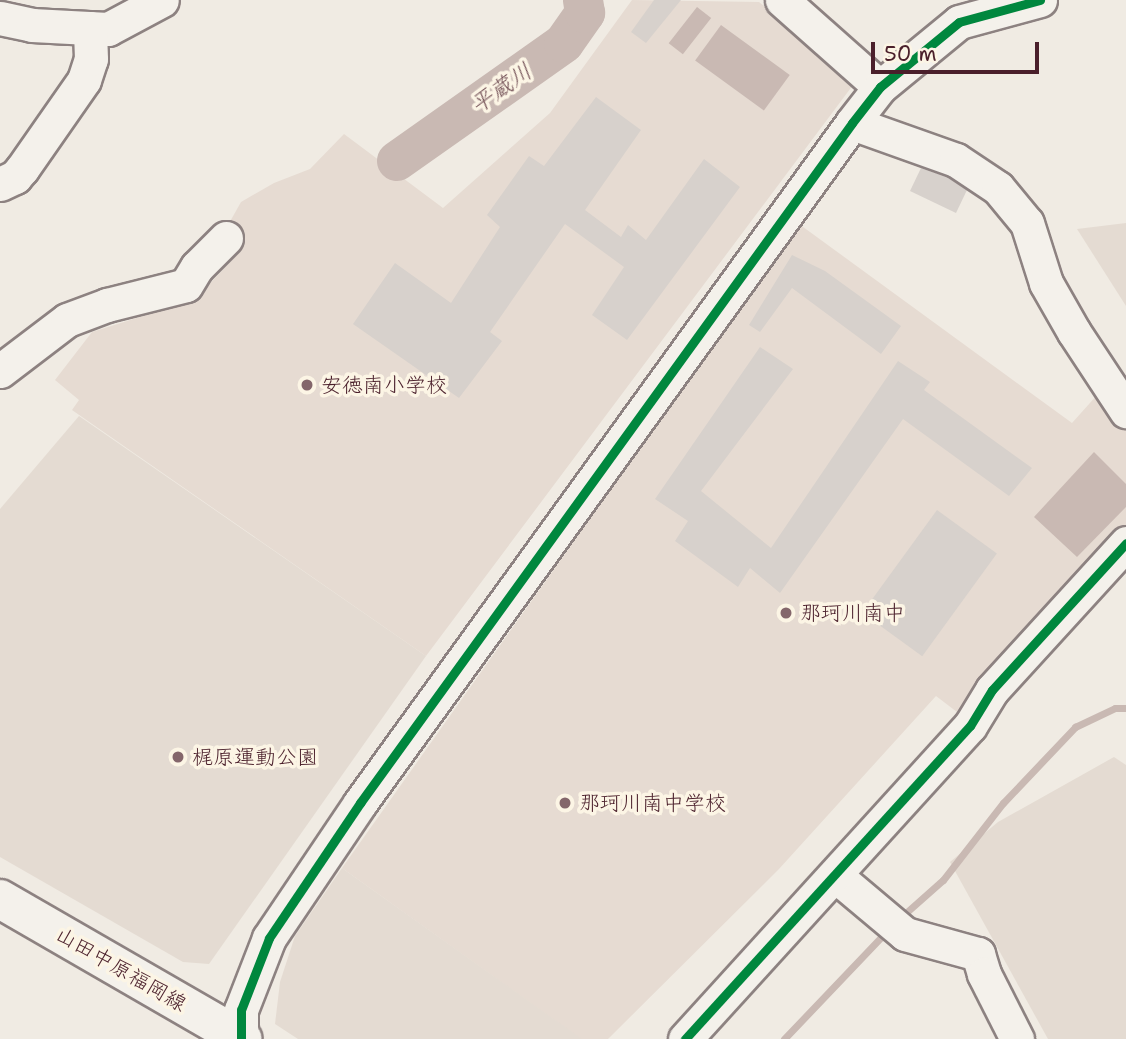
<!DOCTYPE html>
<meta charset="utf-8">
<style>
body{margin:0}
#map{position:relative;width:1126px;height:1039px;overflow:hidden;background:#f0ebe3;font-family:"Shantell Sans","Klee One",sans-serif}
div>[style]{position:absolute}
.built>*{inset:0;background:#e6dbd2}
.green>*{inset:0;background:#e4dbd2}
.water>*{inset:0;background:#c9b9b3;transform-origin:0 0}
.stream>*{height:7px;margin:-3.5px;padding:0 3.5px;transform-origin:3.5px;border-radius:3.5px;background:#c9b9b3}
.river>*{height:40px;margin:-20px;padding:0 20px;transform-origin:20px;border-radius:20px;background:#c9b9b3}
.building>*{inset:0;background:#d7d1cc;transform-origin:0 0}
.roads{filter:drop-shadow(2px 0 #8d8281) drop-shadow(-2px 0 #8d8281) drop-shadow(0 2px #8d8281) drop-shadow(0 -2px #8d8281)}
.minor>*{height:33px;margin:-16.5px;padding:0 16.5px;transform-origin:16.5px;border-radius:16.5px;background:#f4f1eb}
.major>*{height:38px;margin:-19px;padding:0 19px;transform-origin:19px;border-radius:19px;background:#f4f1eb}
.cycleway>*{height:9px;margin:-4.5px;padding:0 4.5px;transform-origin:4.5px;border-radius:4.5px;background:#00873e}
.dots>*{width:19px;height:19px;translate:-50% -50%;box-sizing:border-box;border:4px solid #fcf5e5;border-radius:50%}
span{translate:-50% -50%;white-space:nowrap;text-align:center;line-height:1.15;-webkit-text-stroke:7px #fcf5e5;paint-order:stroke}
.poi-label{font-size:21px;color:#4a1f2b}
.left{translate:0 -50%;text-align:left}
.street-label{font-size:21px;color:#4a1f2b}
.water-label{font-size:23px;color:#704d53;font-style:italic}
.scale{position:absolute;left:871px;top:42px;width:168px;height:32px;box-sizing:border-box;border:4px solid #4a1f2b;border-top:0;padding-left:9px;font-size:21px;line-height:24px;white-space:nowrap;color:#4a1f2b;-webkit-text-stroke:5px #fcf5e5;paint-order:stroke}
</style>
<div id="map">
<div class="built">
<i style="clip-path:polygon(632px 0,759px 2px,856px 81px,426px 656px,72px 410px,79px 400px,55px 380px,92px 332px,194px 300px,240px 252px,223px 234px,241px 202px,274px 183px,310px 169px,344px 134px,443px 208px,550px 113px)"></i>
<i style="clip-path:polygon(799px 224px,1072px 423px,1098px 394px,1126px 431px,1126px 531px,957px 712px,936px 696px,779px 869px,608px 1039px,581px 1039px,342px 868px)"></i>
</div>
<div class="green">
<i style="clip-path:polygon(1126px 223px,1126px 306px,1077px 229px)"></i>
<i style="clip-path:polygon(79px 416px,426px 656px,209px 964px,183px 962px,0 857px,0 509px)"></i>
<i style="clip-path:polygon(1114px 757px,1126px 765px,1126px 1039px,1048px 1039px,950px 862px,998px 822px)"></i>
<i style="clip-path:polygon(342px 868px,582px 1039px,298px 1039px,275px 1024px,280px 982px,295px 936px)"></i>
</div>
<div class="water">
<i style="left:697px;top:7px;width:18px;height:46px;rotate:38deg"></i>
<i style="left:721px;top:25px;width:85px;height:44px;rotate:36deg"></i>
<i style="clip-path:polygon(1094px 452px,1126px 484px,1126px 507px,1077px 557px,1034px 517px)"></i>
</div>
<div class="stream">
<i style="left:900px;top:918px;width:57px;rotate:-41.5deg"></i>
<i style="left:943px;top:880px;width:98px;rotate:-52.1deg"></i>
<i style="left:1003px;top:803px;width:105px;rotate:-46.5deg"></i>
<i style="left:1075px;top:727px;width:44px;rotate:-25.4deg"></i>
<i style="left:1115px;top:708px;width:11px"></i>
<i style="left:784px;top:1039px;width:149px;rotate:-46.4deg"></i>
</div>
<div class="river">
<i style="left:397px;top:161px;width:204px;rotate:-35.2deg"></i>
<i style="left:564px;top:43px;width:37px;rotate:-55deg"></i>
<i style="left:585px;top:13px;width:13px;rotate:-99deg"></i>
</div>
<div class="building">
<i style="clip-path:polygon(654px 0,681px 0,646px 43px,631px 32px)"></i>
<i style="clip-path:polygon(596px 97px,641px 130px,585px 210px,621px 237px,628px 225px,646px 240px,704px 159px,740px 187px,627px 340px,592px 315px,624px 267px,565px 224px,490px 332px,502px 341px,459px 398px,353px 324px,395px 263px,451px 303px,500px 227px,487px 215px,529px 156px,544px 166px)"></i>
<i style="clip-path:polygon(921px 168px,947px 177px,967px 190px,956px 213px,910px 191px)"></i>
<i style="clip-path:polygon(792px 255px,825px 271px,901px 326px,881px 354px,792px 288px,760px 332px,749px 325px)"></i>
<i style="clip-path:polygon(760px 347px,793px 369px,701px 491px,771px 548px,898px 361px,930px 382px,924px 390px,1032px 468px,1009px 496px,903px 419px,780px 593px,750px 568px,738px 587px,675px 541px,688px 521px,655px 499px)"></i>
<i style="left:937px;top:510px;width:74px;height:127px;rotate:36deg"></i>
</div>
<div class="roads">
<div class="minor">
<i style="left:782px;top:0;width:131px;rotate:41.6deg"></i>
<i style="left:0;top:18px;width:33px;rotate:12deg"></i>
<i style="left:32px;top:25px;width:76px;rotate:3deg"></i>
<i style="left:108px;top:29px;width:61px;rotate:-28.2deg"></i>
<i style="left:852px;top:123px;width:110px;rotate:19.6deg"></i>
<i style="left:956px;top:160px;width:50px;rotate:33.7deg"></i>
<i style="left:998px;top:188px;width:45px;rotate:50.4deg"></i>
<i style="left:1027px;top:223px;width:63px;rotate:72.4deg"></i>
<i style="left:1046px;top:283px;width:56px;rotate:60.3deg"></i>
<i style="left:1074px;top:332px;width:95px;rotate:56.6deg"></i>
<i style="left:0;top:184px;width:17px;rotate:-25deg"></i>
<i style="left:15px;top:177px;width:11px;rotate:-49deg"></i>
<i style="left:22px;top:169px;width:108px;rotate:-55.1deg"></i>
<i style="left:84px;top:80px;width:22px;rotate:-72deg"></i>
<i style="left:91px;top:59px;width:31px;rotate:-92deg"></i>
<i style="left:0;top:371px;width:84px;rotate:-37.3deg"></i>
<i style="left:67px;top:320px;width:43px;rotate:-20.6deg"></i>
<i style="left:107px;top:305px;width:81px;rotate:-14.2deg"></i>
<i style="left:186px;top:285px;width:21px;rotate:-59deg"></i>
<i style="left:197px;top:267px;width:41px;rotate:-45deg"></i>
<i style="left:836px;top:876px;width:90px;rotate:40deg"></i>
<i style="left:905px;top:934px;width:76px;rotate:15.3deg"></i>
<i style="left:978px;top:954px;width:21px;rotate:73deg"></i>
<i style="left:984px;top:974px;width:73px;rotate:63.1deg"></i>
<i style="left:241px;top:1039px;width:29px;rotate:-90deg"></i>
<i style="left:241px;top:1010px;width:77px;rotate:-68.7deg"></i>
<i style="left:269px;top:938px;width:163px;rotate:-56deg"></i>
<i style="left:360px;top:803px;width:839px;rotate:-54.11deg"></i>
<i style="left:852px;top:123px;width:46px;rotate:-52.1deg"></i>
<i style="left:880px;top:87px;width:102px;rotate:-39.4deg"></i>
<i style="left:959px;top:22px;width:84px;rotate:-15.2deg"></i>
<i style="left:685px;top:1039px;width:423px;rotate:-47.7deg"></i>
<i style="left:970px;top:726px;width:42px;rotate:-58.6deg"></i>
<i style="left:992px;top:690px;width:199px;rotate:-47.6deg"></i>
</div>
<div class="major">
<i style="left:0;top:899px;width:280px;rotate:30deg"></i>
</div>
</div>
<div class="cycleway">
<i style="left:241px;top:1039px;width:29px;rotate:-90deg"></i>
<i style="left:241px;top:1010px;width:77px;rotate:-68.7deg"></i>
<i style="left:269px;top:938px;width:163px;rotate:-56deg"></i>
<i style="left:360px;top:803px;width:839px;rotate:-54.11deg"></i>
<i style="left:852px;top:123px;width:46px;rotate:-52.1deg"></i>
<i style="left:880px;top:87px;width:102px;rotate:-39.4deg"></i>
<i style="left:959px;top:22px;width:84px;rotate:-15.2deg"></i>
<i style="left:685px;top:1039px;width:423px;rotate:-47.7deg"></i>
<i style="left:970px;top:726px;width:42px;rotate:-58.6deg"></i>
<i style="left:992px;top:690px;width:199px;rotate:-47.6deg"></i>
</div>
<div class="dots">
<i style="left:307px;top:385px;background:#84666b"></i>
<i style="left:786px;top:613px;background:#84666b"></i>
<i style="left:178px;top:757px;background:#84666b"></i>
<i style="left:565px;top:803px;background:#84666b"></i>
</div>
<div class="poi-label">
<span class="left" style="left:321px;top:385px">安徳南小学校</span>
<span class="left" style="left:800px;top:613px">那珂川南中</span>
<span class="left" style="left:192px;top:757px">梶原運動公園</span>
<span class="left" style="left:579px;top:803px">那珂川南中学校</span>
</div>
<div class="street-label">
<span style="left:121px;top:969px;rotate:30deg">山田中原福岡線</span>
</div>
<div class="water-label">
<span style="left:501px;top:88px;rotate:-35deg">平蔵川</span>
</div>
<div class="scale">50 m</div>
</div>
